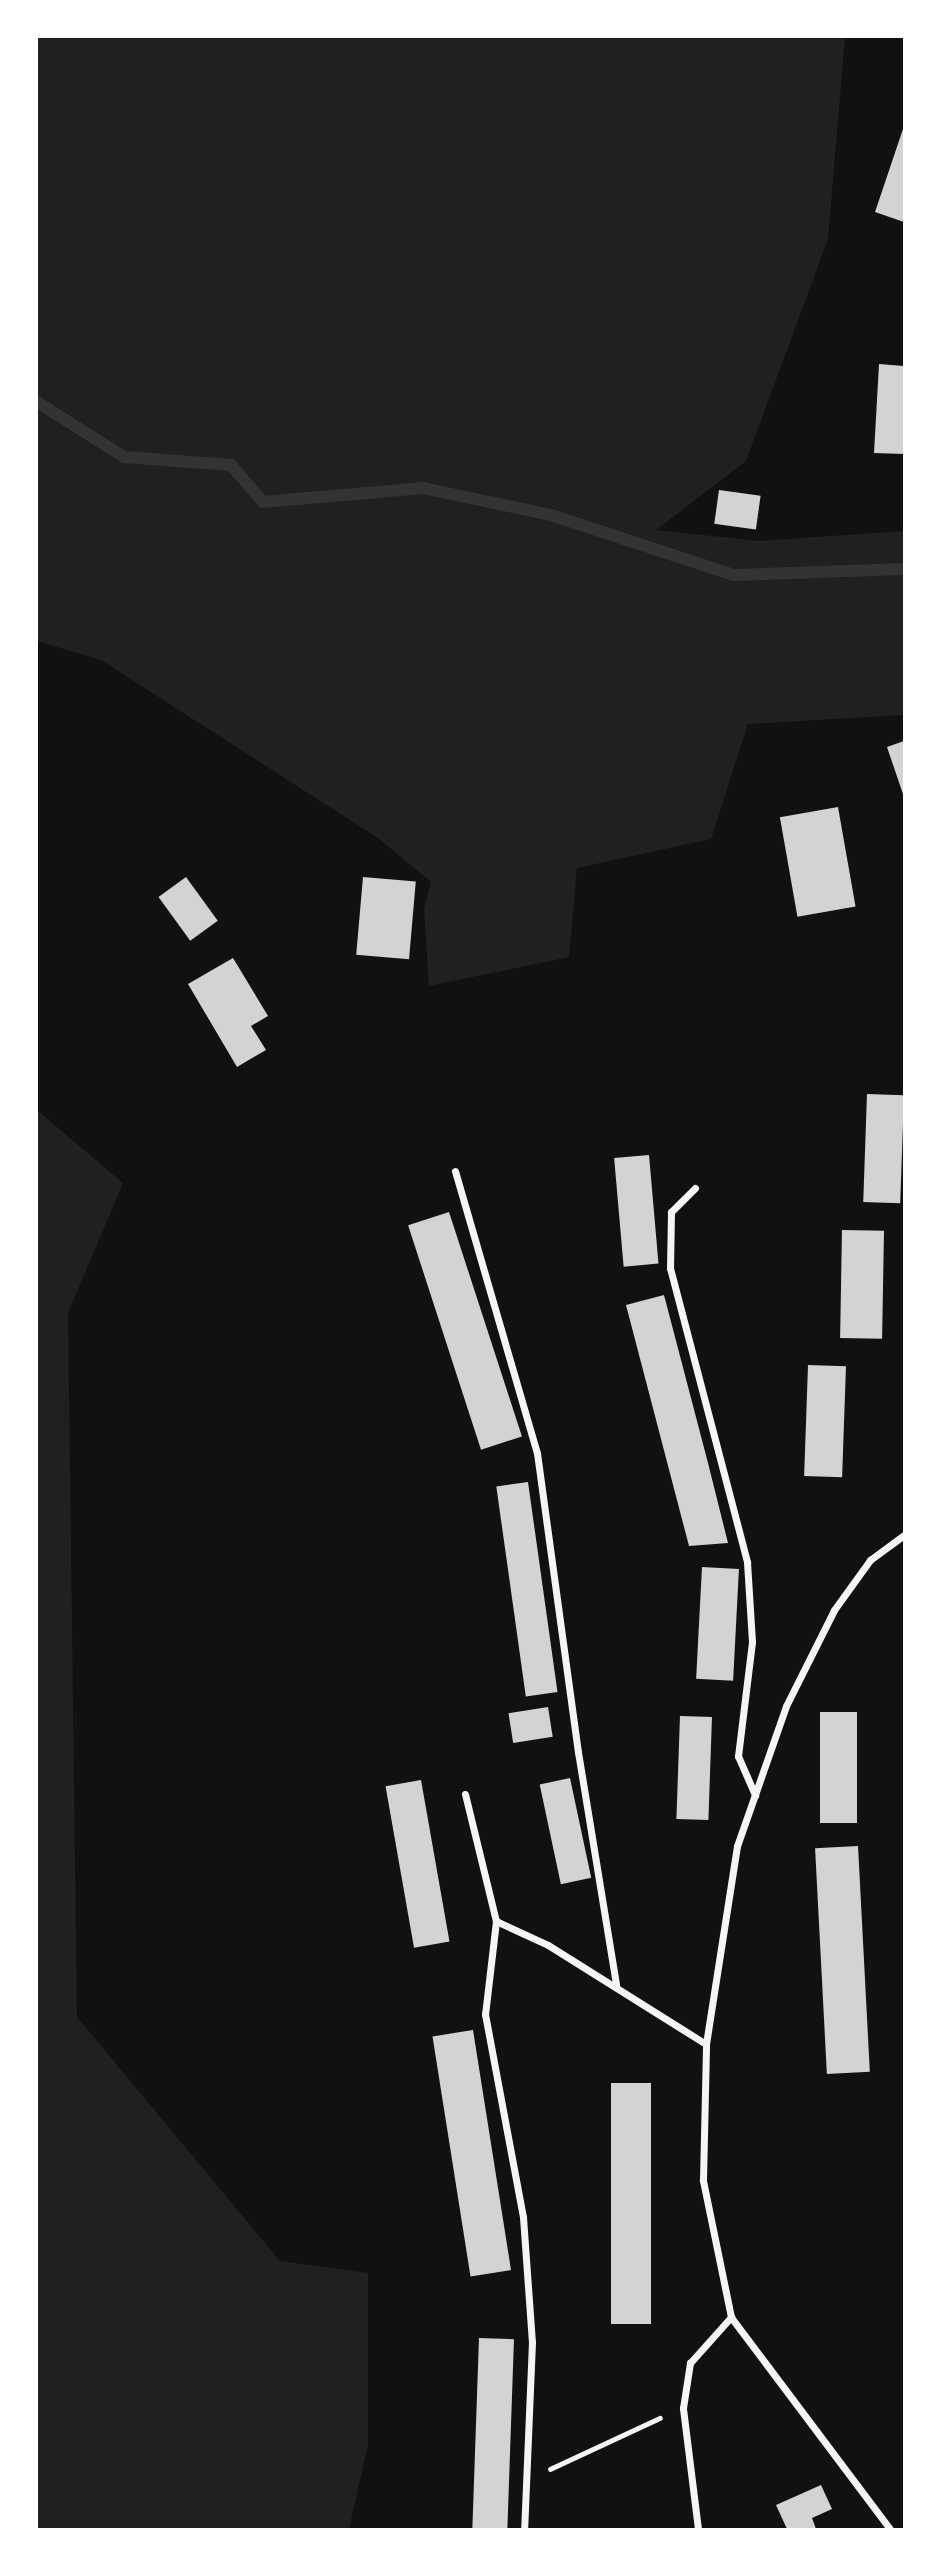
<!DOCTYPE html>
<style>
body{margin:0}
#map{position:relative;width:941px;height:2566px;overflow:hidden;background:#111;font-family:"PT Sans",sans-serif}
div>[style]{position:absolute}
.green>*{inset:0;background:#202020}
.stream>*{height:12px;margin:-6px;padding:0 6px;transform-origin:6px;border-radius:6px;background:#333}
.building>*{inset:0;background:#d3d3d3;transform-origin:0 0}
.path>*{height:4.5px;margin:-2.25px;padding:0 2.25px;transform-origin:2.25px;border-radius:2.25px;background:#f5f5f5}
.minor>*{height:7px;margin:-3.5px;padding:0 3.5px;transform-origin:3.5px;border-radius:3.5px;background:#f5f5f5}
span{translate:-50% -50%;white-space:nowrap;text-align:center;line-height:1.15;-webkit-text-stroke:6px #fff;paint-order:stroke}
.frame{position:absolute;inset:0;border:38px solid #fff;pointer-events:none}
</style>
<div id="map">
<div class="green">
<i style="clip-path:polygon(37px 37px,845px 37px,828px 239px,746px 461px,656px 530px,759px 541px,904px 531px,904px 715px,748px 724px,711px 839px,577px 868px,569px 957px,429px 986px,424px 909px,431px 882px,378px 838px,101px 660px,37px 641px)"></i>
<i style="clip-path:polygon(37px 1110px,123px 1183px,68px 1313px,77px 2017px,280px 2261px,368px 2273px,368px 2445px,349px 2529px,37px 2529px)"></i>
</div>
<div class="stream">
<i style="left:37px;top:402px;width:103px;rotate:32.3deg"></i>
<i style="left:124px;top:457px;width:107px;rotate:4.3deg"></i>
<i style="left:231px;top:465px;width:49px;rotate:49.1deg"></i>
<i style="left:263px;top:502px;width:161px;rotate:-5deg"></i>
<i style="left:423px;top:488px;width:131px;rotate:11.9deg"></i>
<i style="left:551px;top:515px;width:193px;rotate:18.2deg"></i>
<i style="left:734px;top:575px;width:170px;rotate:-2deg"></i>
</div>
<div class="building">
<i style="clip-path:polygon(904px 126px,904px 222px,875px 212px)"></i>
<i style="clip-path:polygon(879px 364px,904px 366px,904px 454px,874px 453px)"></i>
<i style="left:719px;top:490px;width:42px;height:34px;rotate:8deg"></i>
<i style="clip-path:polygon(904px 741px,904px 797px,887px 747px)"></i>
<i style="left:838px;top:807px;width:101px;height:59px;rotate:80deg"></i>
<i style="left:186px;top:877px;width:54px;height:34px;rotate:54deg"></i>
<i style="left:363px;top:877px;width:53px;height:78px;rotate:5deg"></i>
<i style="clip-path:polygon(233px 958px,268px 1016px,251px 1026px,266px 1050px,237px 1067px,188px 984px)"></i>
<i style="left:867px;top:1094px;width:37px;height:108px;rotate:2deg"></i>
<i style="left:649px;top:1155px;width:109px;height:35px;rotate:85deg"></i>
<i style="left:449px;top:1212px;width:236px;height:43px;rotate:72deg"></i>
<i style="left:842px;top:1230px;width:42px;height:108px;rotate:1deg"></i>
<i style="clip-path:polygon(664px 1295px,708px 1463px,728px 1543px,689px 1546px,626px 1305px)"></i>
<i style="left:808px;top:1365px;width:38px;height:111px;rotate:2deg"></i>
<i style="left:528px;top:1482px;width:212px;height:32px;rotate:82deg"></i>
<i style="left:702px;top:1567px;width:37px;height:112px;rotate:3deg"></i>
<i style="left:548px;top:1707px;width:30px;height:40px;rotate:81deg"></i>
<i style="left:820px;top:1712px;width:37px;height:111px"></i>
<i style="left:680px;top:1716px;width:32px;height:103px;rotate:2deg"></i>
<i style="left:570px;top:1778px;width:102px;height:31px;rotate:78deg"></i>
<i style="left:421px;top:1780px;width:164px;height:36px;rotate:80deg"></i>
<i style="left:858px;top:1846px;width:226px;height:43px;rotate:87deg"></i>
<i style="left:473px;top:2030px;width:243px;height:41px;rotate:81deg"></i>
<i style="left:611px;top:2083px;width:40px;height:241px"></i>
<i style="left:479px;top:2338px;width:35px;height:191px;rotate:2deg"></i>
<i style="clip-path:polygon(821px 2485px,832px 2509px,812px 2518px,816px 2529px,787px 2529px,776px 2505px)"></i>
</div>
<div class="path">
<i style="left:550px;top:2469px;width:121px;rotate:-24.9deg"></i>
</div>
<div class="minor">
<i style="left:455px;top:1171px;width:294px;rotate:73.8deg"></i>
<i style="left:537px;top:1453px;width:302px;rotate:82.2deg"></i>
<i style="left:578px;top:1752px;width:236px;rotate:80.7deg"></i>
<i style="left:695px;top:1188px;width:34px;rotate:135deg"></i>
<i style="left:671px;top:1212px;width:56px;rotate:91deg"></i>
<i style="left:670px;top:1268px;width:304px;rotate:75.3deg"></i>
<i style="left:747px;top:1562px;width:80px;rotate:86.4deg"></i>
<i style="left:752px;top:1642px;width:115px;rotate:97deg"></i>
<i style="left:738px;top:1756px;width:43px;rotate:66.4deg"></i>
<i style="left:465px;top:1794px;width:131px;rotate:76.3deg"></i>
<i style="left:496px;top:1921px;width:94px;rotate:96.7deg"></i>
<i style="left:485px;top:2014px;width:207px;rotate:79.4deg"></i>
<i style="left:523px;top:2217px;width:125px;rotate:85.9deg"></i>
<i style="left:532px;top:2342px;width:187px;rotate:92.4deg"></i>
<i style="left:496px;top:1921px;width:57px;rotate:24.8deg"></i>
<i style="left:548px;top:1945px;width:186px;rotate:32.1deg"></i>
<i style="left:698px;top:2529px;width:122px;rotate:-97.1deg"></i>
<i style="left:683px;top:2408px;width:46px;rotate:-81.2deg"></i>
<i style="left:690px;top:2363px;width:62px;rotate:-48.3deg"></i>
<i style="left:890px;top:2529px;width:265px;rotate:-126.9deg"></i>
<i style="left:731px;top:2317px;width:140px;rotate:-101.6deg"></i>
<i style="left:703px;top:2180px;width:136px;rotate:-88.7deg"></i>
<i style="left:706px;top:2044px;width:200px;rotate:-81.1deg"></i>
<i style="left:737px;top:1846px;width:148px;rotate:-70.7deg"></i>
<i style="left:786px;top:1706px;width:107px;rotate:-63.4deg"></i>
<i style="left:834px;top:1610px;width:62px;rotate:-54.2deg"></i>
<i style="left:870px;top:1560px;width:42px;rotate:-36.3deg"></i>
</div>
<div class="frame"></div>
</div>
